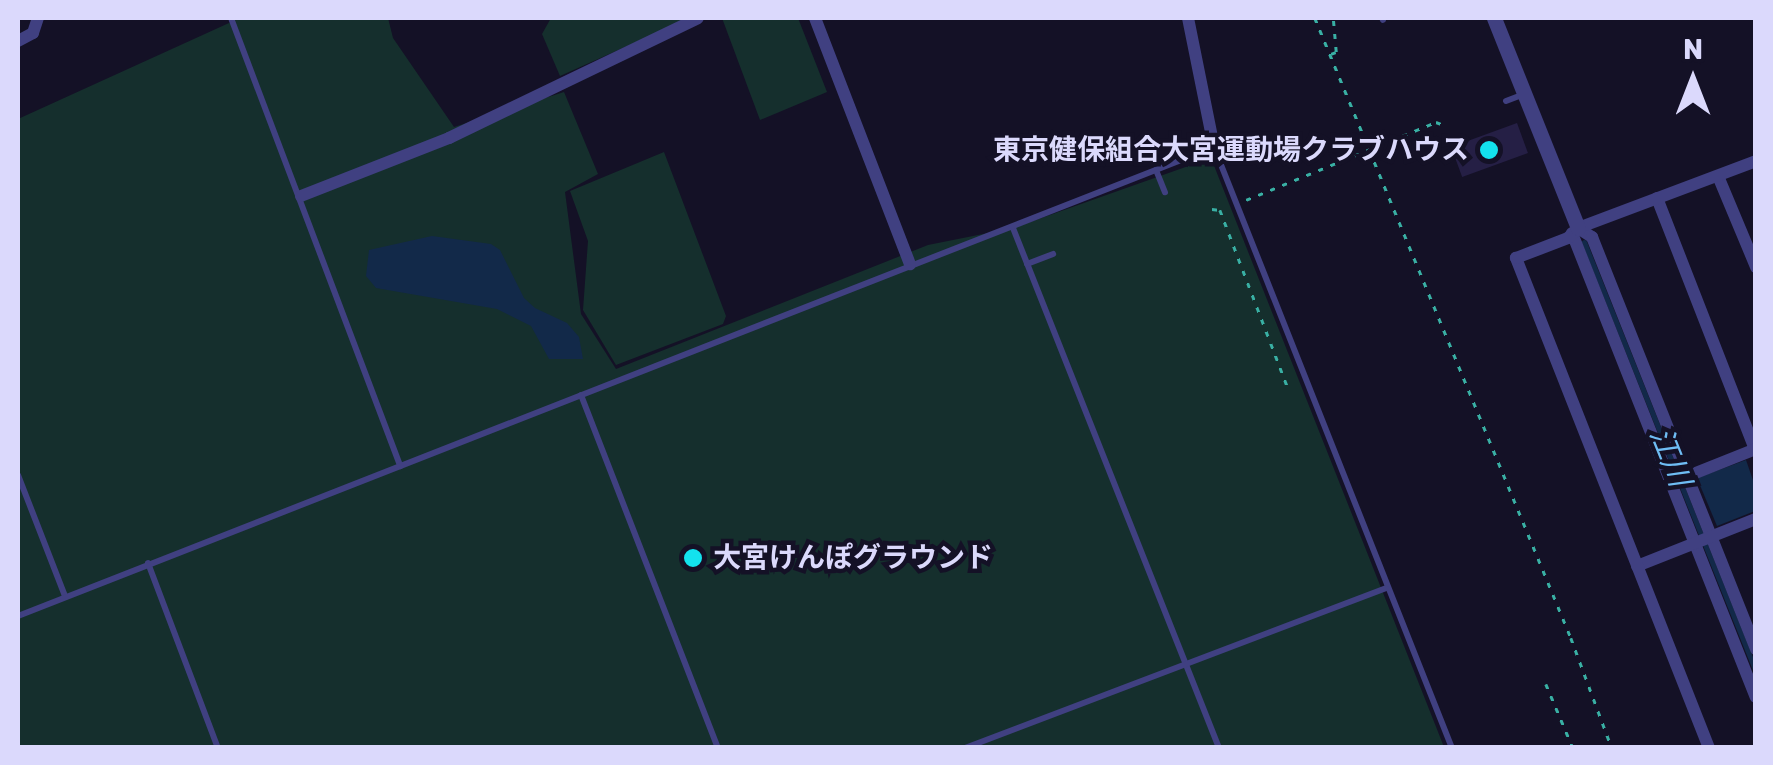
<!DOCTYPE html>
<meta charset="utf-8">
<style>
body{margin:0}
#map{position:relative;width:1773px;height:765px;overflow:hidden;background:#141126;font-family:Rubik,"Noto Sans JP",sans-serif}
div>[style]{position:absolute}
.green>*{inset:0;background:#152f2d}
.water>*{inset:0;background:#122949}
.stream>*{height:5px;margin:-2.5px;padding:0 2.5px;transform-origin:2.5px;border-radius:2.5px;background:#122949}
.building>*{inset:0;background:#251f45;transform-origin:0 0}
.path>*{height:2.5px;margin-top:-1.25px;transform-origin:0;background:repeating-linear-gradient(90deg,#39b0a4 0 5px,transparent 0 13px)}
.service>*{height:6px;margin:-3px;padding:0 3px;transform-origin:3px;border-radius:3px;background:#404081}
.minor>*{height:12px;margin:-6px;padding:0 6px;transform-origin:6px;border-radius:6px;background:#404081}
.tertiary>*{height:15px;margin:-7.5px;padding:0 7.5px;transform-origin:7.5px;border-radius:7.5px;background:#404081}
.dots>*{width:28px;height:28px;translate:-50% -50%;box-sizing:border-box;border:5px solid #141126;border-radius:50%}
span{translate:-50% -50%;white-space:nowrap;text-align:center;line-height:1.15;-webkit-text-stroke:9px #141126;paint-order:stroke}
.poi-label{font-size:28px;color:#dbd9fc;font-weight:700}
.right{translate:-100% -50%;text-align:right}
.left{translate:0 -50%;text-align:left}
.water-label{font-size:30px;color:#6fbdf4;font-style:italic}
.frame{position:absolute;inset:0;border:20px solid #dbd9fc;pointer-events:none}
.north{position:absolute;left:1643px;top:30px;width:100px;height:100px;-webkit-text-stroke:8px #141126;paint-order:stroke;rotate:0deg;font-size:28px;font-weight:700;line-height:40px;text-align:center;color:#dbd9fc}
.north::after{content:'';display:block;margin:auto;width:35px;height:45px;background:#dbd9fc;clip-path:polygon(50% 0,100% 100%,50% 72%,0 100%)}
</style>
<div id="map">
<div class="green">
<i style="clip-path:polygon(240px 18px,388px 18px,393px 38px,454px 127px,564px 92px,598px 174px,565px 192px,581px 314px,616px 369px,928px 245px,1013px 228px,1211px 158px,1444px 747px,18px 747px,18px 119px)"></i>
<i style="clip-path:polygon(551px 18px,690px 18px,560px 76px,542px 34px)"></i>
<i style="clip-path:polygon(722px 18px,798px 18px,827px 92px,760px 120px)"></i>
<i style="clip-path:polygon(664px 152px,726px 316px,723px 324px,616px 365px,583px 310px,588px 241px,570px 191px)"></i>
</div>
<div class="water">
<i style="clip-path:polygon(432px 236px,491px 244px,500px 250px,524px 298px,535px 308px,567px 323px,579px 337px,583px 359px,549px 359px,531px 326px,497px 309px,376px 288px,366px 276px,369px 250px)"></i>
<i style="clip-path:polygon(1746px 460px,1755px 486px,1755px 511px,1717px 526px,1697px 478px)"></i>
</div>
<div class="stream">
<i style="left:1584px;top:242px;width:463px;rotate:68.2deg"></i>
</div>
<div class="building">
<i style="left:1517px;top:123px;width:32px;height:70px;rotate:70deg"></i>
</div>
<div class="path">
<i style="left:1315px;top:18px;width:671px;rotate:67.56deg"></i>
<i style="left:1571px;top:638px;width:117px;rotate:69.6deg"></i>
<i style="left:1331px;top:54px;width:5px;rotate:-22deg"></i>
<i style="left:1336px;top:52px;width:34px;rotate:-95deg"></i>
<i style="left:1246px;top:200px;width:205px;rotate:-22.3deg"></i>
<i style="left:1436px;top:122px;width:9px;rotate:21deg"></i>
<i style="left:1212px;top:209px;width:8px;rotate:7deg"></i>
<i style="left:1220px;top:210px;width:191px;rotate:69.1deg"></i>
<i style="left:1546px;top:684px;width:69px;rotate:67.1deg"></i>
</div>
<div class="service">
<i style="left:231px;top:18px;width:479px;rotate:69.3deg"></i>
<i style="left:1382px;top:18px;width:2px;rotate:63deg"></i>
<i style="left:1506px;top:101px;width:19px;rotate:-21deg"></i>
<i style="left:1156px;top:170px;width:24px;rotate:68deg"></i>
<i style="left:1013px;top:228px;width:559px;rotate:68.39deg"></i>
<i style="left:1027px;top:264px;width:28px;rotate:-21deg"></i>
<i style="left:581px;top:395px;width:379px;rotate:68.8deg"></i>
<i style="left:18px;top:475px;width:130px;rotate:68.8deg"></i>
<i style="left:148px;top:563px;width:198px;rotate:69.3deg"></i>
<i style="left:18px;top:616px;width:1285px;rotate:-21.41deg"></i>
<i style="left:1214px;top:147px;width:646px;rotate:68.4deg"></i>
<i style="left:965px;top:748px;width:450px;rotate:-20.8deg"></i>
</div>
<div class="minor">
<i style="left:815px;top:18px;width:264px;rotate:68.9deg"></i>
<i style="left:1188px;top:18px;width:132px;rotate:78.6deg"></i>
<i style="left:18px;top:41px;width:17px;rotate:-28deg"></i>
<i style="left:33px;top:33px;width:16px;rotate:-72deg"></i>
<i style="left:1718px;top:176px;width:99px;rotate:67.3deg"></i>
<i style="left:301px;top:196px;width:159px;rotate:-21.4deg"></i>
<i style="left:449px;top:138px;width:276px;rotate:-25.7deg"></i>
<i style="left:1657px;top:198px;width:270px;rotate:68.7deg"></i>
<i style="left:1578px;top:228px;width:17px;rotate:33deg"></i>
<i style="left:1592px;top:237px;width:444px;rotate:68.3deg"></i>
<i style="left:1572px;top:233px;width:499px;rotate:68.4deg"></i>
<i style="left:1683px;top:478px;width:79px;rotate:-21.7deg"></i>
<i style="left:1637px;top:566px;width:128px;rotate:-21.6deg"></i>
<i style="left:1709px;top:748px;width:527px;rotate:-111.5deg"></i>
<i style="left:1516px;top:258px;width:56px;rotate:-21deg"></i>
<i style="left:1568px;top:238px;width:14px;rotate:-45deg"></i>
<i style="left:1578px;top:228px;width:190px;rotate:-20.6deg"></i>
</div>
<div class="tertiary">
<i style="left:1494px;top:18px;width:226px;rotate:68.2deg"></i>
</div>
<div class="dots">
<i style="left:1489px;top:150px;background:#13e2ee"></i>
<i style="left:693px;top:558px;background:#13e2ee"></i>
</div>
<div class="poi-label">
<span class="right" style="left:1469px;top:150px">東京健保組合大宮運動場クラブハウス</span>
<span class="left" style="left:713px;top:558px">大宮けんぽグラウンド</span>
</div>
<div class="water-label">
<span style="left:1670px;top:457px;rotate:68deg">江川</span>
</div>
<div class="frame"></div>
<div class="north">N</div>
</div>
